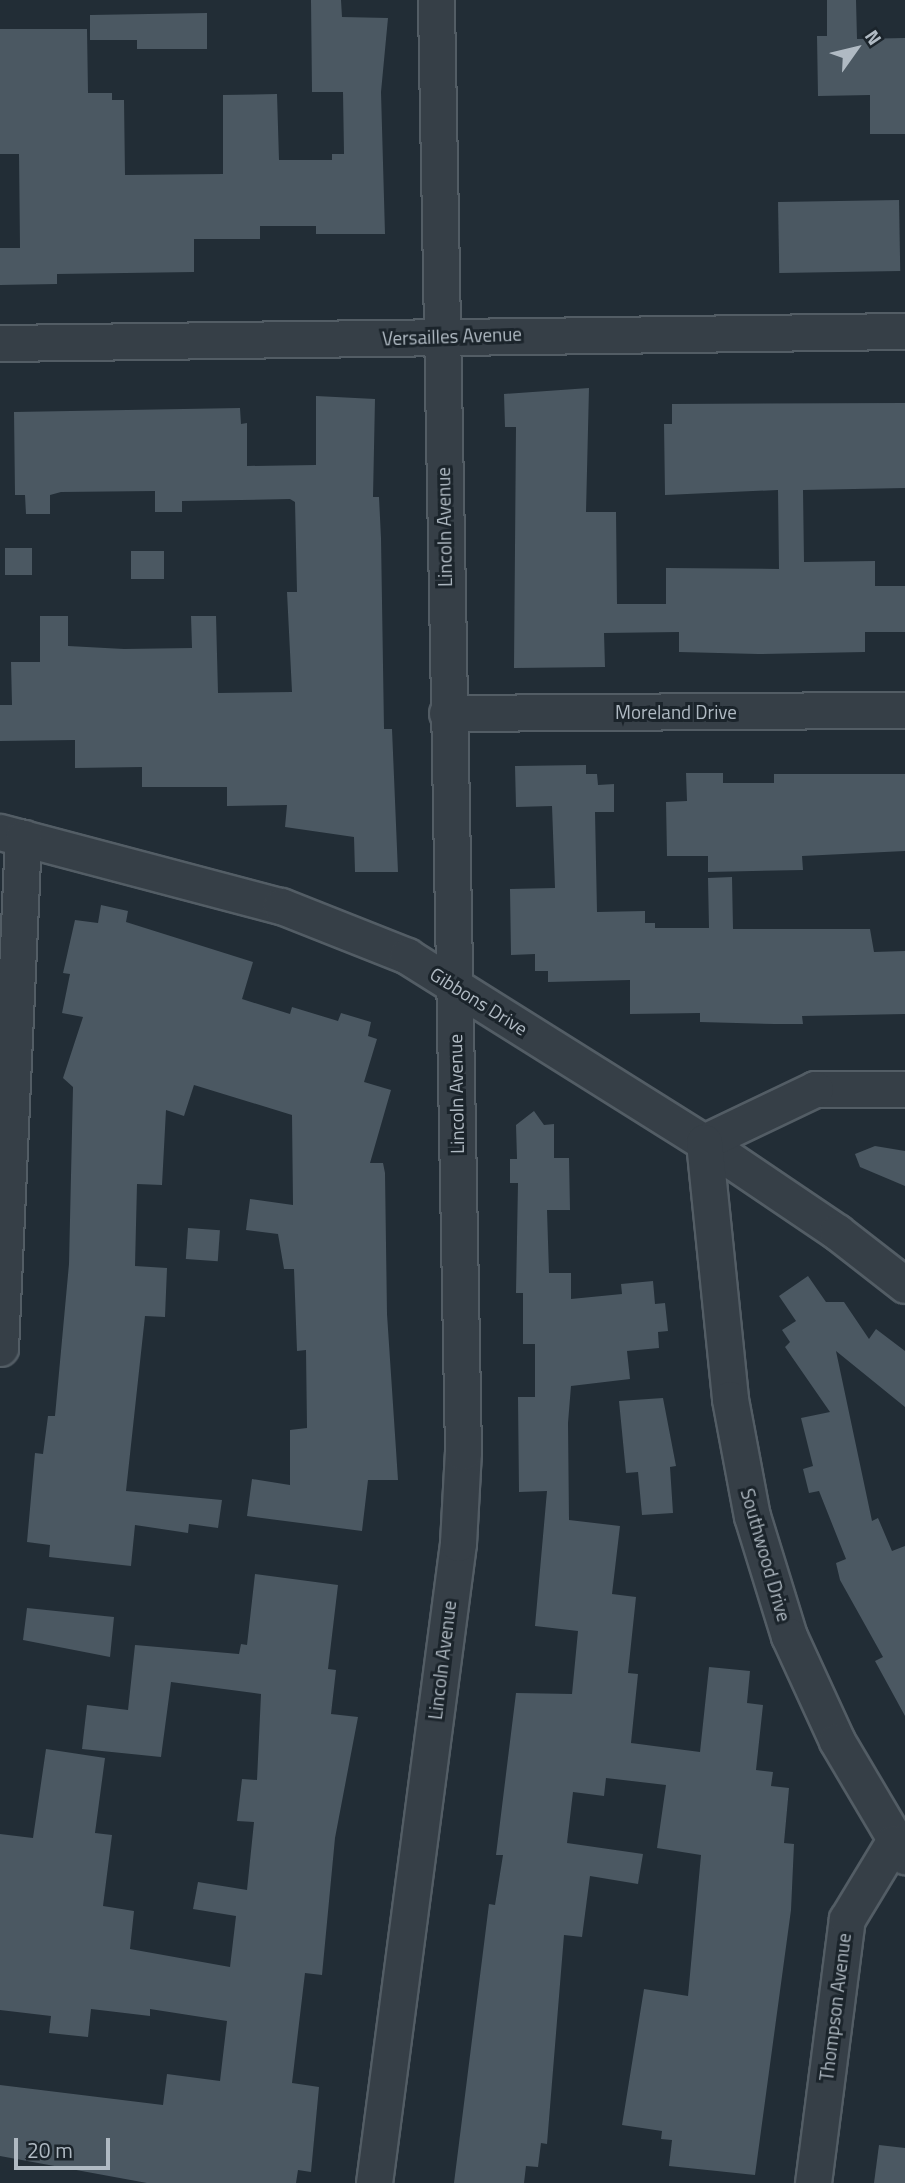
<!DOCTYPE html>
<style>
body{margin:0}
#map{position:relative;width:905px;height:2183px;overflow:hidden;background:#222d36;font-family:"Titillium Web",sans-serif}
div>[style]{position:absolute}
.building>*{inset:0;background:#4b5862;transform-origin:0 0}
.roads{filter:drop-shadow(2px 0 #535d65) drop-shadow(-2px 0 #535d65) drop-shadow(0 2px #535d65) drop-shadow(0 -2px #535d65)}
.minor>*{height:35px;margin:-17.5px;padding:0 17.5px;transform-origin:17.5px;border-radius:17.5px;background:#363f47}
span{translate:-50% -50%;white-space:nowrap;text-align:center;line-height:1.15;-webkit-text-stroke:6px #1b242b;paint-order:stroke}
.street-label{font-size:19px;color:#b0bac3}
.north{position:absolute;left:821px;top:14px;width:70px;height:70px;-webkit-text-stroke:5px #1b242b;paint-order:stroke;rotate:56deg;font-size:19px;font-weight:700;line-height:28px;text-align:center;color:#b0bac3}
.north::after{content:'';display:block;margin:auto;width:24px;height:32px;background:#b0bac3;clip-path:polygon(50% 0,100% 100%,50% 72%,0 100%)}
.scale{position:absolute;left:14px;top:2138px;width:96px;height:32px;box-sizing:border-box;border:4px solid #b0bac3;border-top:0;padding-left:9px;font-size:21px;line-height:24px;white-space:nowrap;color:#b0bac3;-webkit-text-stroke:5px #1b242b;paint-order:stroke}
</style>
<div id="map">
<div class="building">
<i style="clip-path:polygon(311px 0,341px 0,342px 17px,388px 18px,381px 92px,385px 234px,316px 234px,316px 226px,260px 226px,260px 239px,194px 239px,194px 272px,57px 274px,57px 284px,0 285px,0 248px,20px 248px,19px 154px,0 154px,0 29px,87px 29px,88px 93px,112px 93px,112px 100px,124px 100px,125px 175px,223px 174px,223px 95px,277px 94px,279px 160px,332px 160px,332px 154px,344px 154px,343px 92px,312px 92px)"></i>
<i style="clip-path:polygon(827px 0,856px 0,857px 39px,905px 38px,905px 134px,870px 134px,870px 95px,818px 96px,817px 36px,827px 36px)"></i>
<i style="clip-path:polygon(207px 13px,207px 49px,137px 49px,137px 40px,90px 40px,90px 15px)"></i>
<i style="left:899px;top:200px;width:71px;height:121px;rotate:89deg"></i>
<i style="clip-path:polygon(589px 388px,586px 512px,616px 512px,617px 604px,666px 604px,666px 568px,779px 569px,778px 490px,665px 495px,664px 424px,672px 424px,672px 404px,905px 403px,905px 488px,803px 490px,804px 562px,875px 561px,875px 586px,905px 586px,905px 632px,865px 632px,865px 652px,758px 654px,679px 652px,679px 632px,604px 633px,605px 667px,514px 668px,516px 427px,505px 427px,504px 394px)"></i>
<i style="clip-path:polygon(316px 396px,375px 399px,373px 497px,379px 497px,381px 538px,384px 729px,392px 729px,398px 872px,355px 872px,354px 837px,285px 827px,287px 805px,227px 806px,227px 787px,142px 787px,142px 767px,75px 768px,75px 740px,0 741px,0 705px,12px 705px,11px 662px,40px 662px,40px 616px,68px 616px,68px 646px,124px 649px,192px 648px,191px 616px,216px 616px,218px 693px,292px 692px,287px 592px,297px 592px,295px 502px,290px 499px,182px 501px,182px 512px,155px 512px,155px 491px,61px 492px,50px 495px,50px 514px,26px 514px,25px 495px,15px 495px,14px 412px,240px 408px,241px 424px,247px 423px,247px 466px,316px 465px)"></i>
<i style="left:5px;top:548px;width:27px;height:27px"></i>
<i style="left:131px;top:551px;width:33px;height:28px"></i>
<i style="clip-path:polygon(586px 765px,586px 774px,597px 774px,598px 785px,614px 784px,614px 812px,595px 812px,597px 912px,645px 911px,645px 923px,655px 923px,655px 928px,709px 928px,708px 878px,732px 877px,733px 929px,870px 929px,874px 952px,905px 951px,905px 1014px,802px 1016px,803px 1024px,775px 1024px,700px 1022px,700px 1013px,630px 1014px,630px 980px,548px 982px,548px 971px,535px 971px,535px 954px,511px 955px,510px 889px,555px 888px,552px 806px,516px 807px,515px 766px)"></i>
<i style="clip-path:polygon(686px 773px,723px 773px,723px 783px,774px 783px,774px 774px,905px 774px,905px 851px,802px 856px,803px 870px,708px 872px,708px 856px,667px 856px,666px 802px,687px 801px)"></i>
<i style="clip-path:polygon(101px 905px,128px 911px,126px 922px,253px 962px,242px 999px,290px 1014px,292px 1007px,338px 1021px,341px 1013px,371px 1022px,368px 1036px,377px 1039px,364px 1082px,391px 1090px,370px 1163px,383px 1163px,385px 1173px,387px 1314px,398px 1480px,368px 1480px,362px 1531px,247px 1516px,252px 1479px,290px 1485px,290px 1430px,307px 1428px,306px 1350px,297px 1351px,294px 1269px,284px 1269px,278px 1234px,246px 1230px,250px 1199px,293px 1205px,292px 1115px,194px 1085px,184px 1116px,166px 1110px,162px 1185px,137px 1184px,135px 1266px,167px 1268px,165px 1317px,145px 1316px,126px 1491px,222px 1500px,218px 1528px,189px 1524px,188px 1533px,135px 1525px,131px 1566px,49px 1557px,50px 1545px,27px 1542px,35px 1453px,43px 1454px,48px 1416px,55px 1416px,69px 1264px,73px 1087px,63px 1078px,83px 1017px,62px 1013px,70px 974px,63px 973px,75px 920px,98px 923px)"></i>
<i style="clip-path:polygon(534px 1111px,544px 1125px,554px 1124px,554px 1158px,569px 1158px,570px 1210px,547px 1210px,549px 1273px,571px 1273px,571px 1299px,622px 1294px,621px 1284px,653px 1281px,655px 1304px,665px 1303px,668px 1331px,658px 1332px,659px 1348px,627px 1351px,630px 1379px,571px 1386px,568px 1423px,569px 1520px,620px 1526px,612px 1594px,636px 1597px,628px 1673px,638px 1674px,631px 1743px,700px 1752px,709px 1667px,750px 1671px,747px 1703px,763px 1705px,756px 1770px,773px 1772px,771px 1786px,789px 1788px,784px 1843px,794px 1844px,791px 1910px,755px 2175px,669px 2166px,672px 2140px,661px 2139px,662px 2131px,622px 2125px,644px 1989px,688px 1996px,701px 1855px,657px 1848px,666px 1785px,606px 1778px,604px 1796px,573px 1792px,567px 1843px,643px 1854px,638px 1884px,590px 1876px,582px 1937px,564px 1935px,547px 2144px,541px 2143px,538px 2167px,526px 2166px,524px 2183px,454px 2183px,489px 1904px,495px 1905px,503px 1855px,496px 1855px,516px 1693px,572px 1694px,578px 1631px,535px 1626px,547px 1491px,519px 1492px,518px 1397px,535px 1397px,535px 1344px,523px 1344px,523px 1293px,516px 1293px,518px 1183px,510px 1183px,510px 1159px,517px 1159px,516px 1125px)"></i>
<i style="clip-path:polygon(875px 1146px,905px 1151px,905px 1186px,860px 1167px,855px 1154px)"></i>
<i style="left:188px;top:1228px;width:32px;height:31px;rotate:4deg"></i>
<i style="clip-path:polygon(808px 1276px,826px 1302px,844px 1302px,869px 1339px,876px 1329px,905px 1351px,905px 1407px,836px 1351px,872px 1521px,878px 1518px,892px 1551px,905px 1546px,905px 1716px,875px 1661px,883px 1657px,840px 1580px,836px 1563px,846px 1559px,819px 1491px,809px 1493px,803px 1469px,813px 1466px,801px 1418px,830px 1412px,785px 1347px,790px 1342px,782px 1330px,796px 1321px,779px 1296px)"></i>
<i style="clip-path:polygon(663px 1398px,676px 1466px,670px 1467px,673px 1513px,642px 1515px,638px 1472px,626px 1473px,619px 1401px)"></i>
<i style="clip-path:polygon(255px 1574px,338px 1585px,328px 1669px,336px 1670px,331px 1714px,358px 1717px,335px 1838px,322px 1975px,305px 1973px,292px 2083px,319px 2087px,311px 2172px,298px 2170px,296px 2183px,147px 2183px,0 2156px,0 2085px,163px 2105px,167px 2074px,220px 2081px,227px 2021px,150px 2009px,150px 2016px,91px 2009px,88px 2037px,49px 2033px,51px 2016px,0 2010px,0 1834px,33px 1838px,46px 1749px,105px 1758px,95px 1833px,112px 1835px,103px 1906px,134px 1911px,130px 1949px,230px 1967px,236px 1916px,193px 1909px,198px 1882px,247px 1890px,254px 1822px,237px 1821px,242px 1779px,257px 1780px,261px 1694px,171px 1682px,161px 1757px,82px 1749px,87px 1705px,128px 1710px,135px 1645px,239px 1654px,241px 1644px,247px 1645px)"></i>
<i style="clip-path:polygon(27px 1608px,114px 1617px,110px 1657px,23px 1640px)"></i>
<i style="clip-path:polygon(879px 2145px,905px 2148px,905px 2183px,874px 2183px)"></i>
</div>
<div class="roads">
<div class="minor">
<i style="left:0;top:343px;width:905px;rotate:-0.76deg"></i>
<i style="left:447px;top:713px;width:458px;rotate:-0.4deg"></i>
<i style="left:0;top:832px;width:291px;rotate:14.8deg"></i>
<i style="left:281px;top:906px;width:136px;rotate:21.6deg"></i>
<i style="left:407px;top:956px;width:350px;rotate:32.1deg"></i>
<i style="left:704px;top:1142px;width:161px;rotate:34.1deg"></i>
<i style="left:837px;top:1232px;width:86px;rotate:37.9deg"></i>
<i style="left:905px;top:1089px;width:90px;rotate:180deg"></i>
<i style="left:815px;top:1089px;width:123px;rotate:154.5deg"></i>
<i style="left:704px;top:1142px;width:258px;rotate:84.2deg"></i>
<i style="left:730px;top:1399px;width:119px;rotate:79.4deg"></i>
<i style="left:752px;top:1516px;width:126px;rotate:72.9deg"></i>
<i style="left:789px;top:1636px;width:115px;rotate:65.4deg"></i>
<i style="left:837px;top:1741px;width:134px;rotate:59.4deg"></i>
<i style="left:0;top:1348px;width:511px;rotate:-87.42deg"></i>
<i style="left:374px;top:2183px;width:645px;rotate:-82.52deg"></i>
<i style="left:458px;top:1543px;width:91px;rotate:-86.9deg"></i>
<i style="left:463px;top:1452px;width:1452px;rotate:-91.07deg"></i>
<i style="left:813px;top:2183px;width:266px;rotate:-82.7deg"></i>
<i style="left:847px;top:1919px;width:89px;rotate:-58.8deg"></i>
</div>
</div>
<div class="street-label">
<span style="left:452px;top:336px;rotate:-2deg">Versailles Avenue</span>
<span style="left:444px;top:527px;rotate:-91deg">Lincoln Avenue</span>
<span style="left:676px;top:712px">Moreland Drive</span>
<span style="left:479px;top:1001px;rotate:32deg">Gibbons Drive</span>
<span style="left:456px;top:1094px;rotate:-91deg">Lincoln Avenue</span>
<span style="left:766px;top:1555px;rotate:74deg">Southwood Drive</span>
<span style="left:442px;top:1660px;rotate:-83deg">Lincoln Avenue</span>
<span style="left:835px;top:2007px;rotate:-83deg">Thompson Avenue</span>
</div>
<div class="north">N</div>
<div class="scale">20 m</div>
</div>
